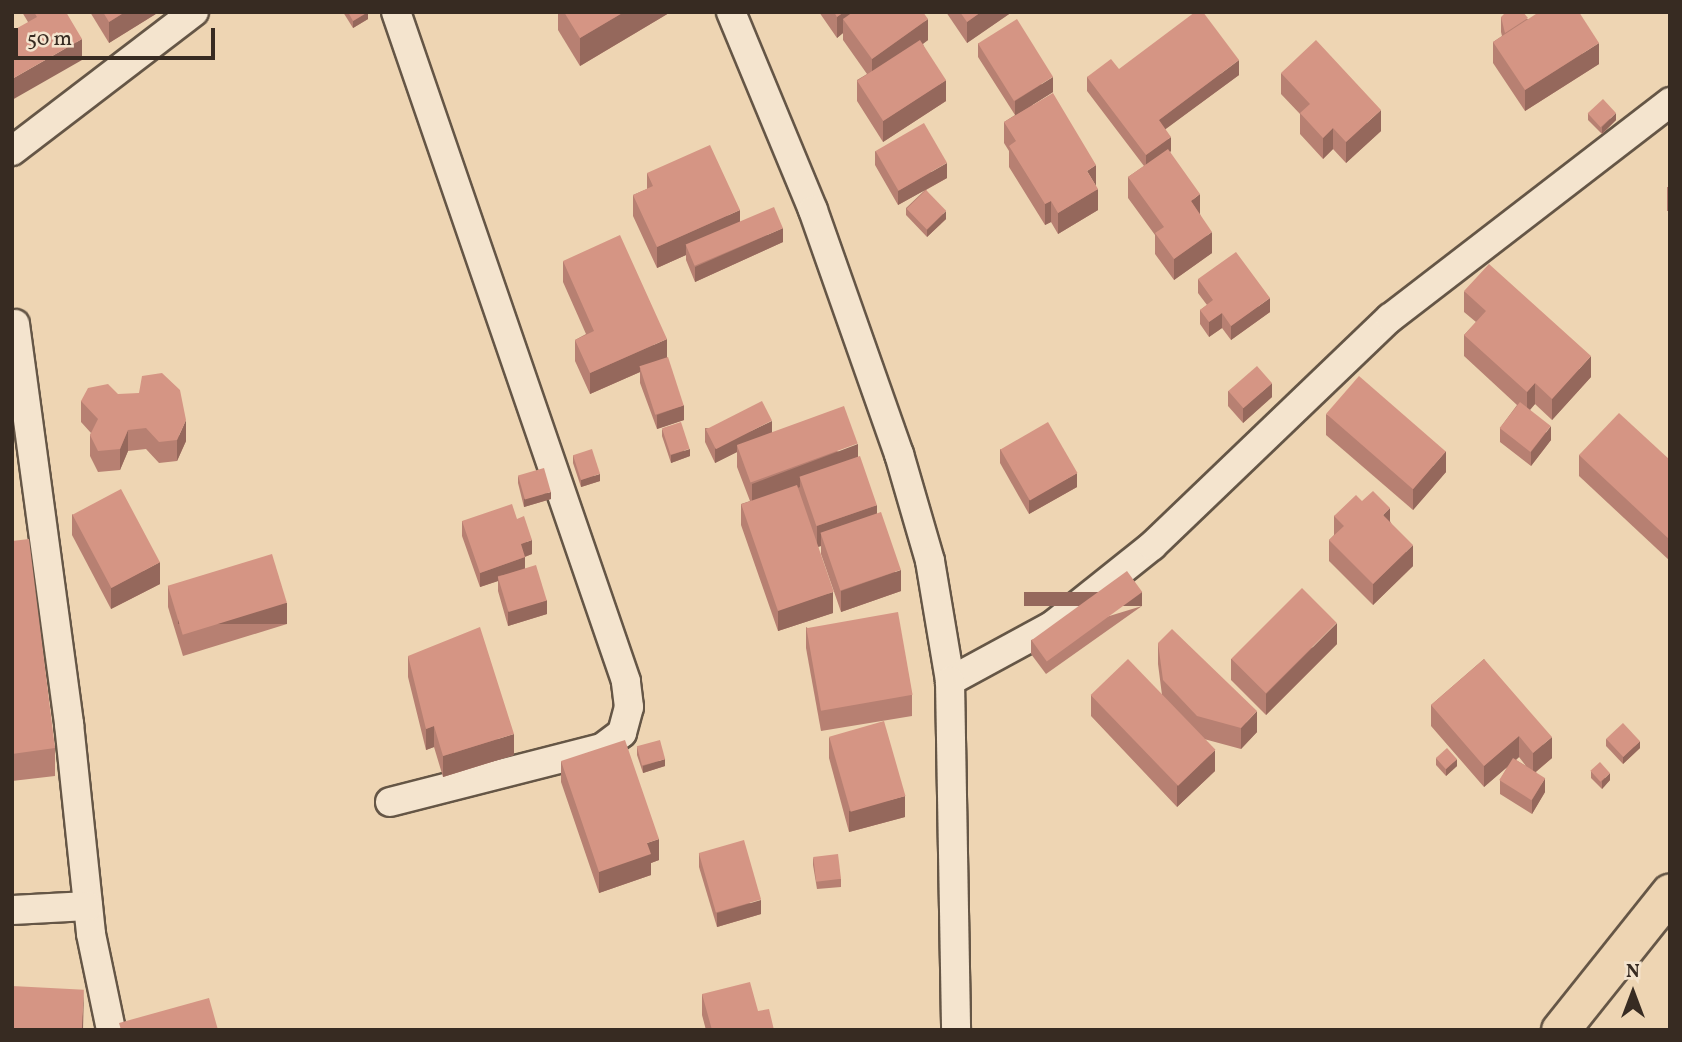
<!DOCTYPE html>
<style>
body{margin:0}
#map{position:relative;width:1682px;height:1042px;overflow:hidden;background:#eed5b3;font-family:Vollkorn,serif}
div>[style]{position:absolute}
.roads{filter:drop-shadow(2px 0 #655646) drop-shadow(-2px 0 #655646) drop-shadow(0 2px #655646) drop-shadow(0 -2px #655646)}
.minor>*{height:28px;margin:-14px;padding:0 14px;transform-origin:14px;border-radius:14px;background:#f4e4ce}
.major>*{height:37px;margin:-18.5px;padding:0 18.5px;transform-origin:18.5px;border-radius:18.5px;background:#eed5b3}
.wall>*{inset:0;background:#b78072;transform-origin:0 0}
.shaded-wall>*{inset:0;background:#95685c;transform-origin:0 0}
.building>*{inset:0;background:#d59584;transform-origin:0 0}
span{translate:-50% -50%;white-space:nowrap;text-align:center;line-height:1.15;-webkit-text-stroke:7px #f4e4ce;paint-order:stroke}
.frame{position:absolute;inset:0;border:14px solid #372b22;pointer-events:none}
.north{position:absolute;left:1598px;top:958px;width:70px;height:70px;-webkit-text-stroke:5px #f4e4ce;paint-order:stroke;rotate:0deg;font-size:19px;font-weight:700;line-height:28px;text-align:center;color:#372b22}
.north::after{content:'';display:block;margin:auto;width:24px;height:32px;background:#372b22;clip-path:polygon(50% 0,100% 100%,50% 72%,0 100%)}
.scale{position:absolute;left:14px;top:28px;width:201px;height:32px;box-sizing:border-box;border:4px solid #372b22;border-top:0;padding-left:9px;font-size:21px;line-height:24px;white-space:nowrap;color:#372b22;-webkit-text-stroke:5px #f4e4ce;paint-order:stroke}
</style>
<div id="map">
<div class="roads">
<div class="minor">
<i style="left:731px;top:12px;width:214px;rotate:67.5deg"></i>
<i style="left:813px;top:210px;width:259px;rotate:70.6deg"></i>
<i style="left:899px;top:454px;width:111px;rotate:73.8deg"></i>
<i style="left:930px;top:561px;width:122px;rotate:80.5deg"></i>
<i style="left:950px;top:681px;width:117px;rotate:-28.5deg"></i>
<i style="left:1053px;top:625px;width:127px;rotate:-38.6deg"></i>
<i style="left:1152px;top:546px;width:330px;rotate:-43.8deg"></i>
<i style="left:1390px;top:318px;width:354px;rotate:-37.6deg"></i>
<i style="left:12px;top:151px;width:229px;rotate:-37.4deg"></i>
<i style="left:15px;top:324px;width:404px;rotate:82.3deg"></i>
<i style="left:69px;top:724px;width:211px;rotate:84deg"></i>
<i style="left:91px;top:934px;width:98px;rotate:78.2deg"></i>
<i style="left:950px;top:681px;width:349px;rotate:89deg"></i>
<i style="left:390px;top:802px;width:219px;rotate:-14.3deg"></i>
<i style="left:602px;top:748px;width:25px;rotate:-37deg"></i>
<i style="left:622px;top:733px;width:27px;rotate:-75deg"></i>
<i style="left:629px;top:707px;width:26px;rotate:-97deg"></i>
<i style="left:626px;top:681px;width:707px;rotate:-108.97deg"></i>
<i style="left:12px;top:910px;width:76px;rotate:-3deg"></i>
</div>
<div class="major">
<i style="left:1560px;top:1030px;width:176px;rotate:-51.4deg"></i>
</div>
</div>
<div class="wall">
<i style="clip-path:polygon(22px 12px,66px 12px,82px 60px,28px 22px)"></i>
<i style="clip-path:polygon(90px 12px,159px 12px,109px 43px)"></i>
<i style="clip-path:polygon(343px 12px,368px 12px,368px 19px,353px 28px)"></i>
<i style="clip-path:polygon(558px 12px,669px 12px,669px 13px,580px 66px,558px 30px)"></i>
<i style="clip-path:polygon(819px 12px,923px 12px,928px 40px,923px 44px,946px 101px,883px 142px,857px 101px,857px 80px,867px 74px,843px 40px,843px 33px,837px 38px)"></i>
<i style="clip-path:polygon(946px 12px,1012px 12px,967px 43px)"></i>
<i style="clip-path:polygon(1501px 17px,1528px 19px,1599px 64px,1525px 111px,1493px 63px,1493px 42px,1502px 36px,1501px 32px)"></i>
<i style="clip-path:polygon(978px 43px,1053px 92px,1032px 105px,1096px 186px,1098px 210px,1058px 234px,1051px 222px,1045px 225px,1009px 167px,1009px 151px,1004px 143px,1004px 122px,1015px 115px,978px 57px)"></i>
<i style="clip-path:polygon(1119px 69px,1239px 75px,1165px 129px,1171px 151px,1170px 152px,1200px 214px,1212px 253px,1174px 280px,1155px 254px,1155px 235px,1128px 198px,1128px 177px,1144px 166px,1087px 91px,1087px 77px)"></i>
<i style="clip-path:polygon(1281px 73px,1381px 131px,1346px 163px,1333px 149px,1323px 159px,1300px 134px,1300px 114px,1281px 94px)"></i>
<i style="clip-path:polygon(1588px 113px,1616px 120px,1602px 134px,1588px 120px)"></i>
<i style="clip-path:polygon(875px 151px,947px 178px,926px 190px,946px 219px,927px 237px,906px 215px,906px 208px,925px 190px,898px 205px,875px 165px)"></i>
<i style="clip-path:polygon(647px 173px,740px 222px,783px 242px,695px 282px,686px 260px,686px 255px,657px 268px,633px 216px,633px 195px,647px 189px)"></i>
<i style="left:1670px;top:187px;width:24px;height:3px;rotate:90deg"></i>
<i style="clip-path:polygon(563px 261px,667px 357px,684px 420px,657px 429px,640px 383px,640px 372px,590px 394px,575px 361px,575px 340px,586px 334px,563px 282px)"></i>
<i style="clip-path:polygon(1198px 279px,1270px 312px,1231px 340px,1222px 328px,1209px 337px,1200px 324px,1200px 310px,1207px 305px,1198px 293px)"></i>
<i style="clip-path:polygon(1464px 291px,1591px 377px,1552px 420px,1535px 404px,1530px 410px,1551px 440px,1531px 466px,1500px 442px,1500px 428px,1517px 405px,1464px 356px,1464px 335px,1476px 322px,1464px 312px)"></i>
<i style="clip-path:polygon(1228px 391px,1272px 397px,1243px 423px,1228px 406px)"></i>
<i style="clip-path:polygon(118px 394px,186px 441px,177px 461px,159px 463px,146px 449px,128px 451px,120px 470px,98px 472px,90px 456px,90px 435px,91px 433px,81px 422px,81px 401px)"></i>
<i style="clip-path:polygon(1326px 414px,1446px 472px,1413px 510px,1326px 435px)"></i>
<i style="clip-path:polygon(705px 428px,772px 433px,858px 457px,901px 591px,841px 612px,821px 554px,821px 546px,818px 547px,833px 613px,778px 631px,741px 525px,741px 504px,750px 501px,737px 467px,737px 452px,715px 463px,705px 442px)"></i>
<i style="clip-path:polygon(662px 429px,690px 456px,671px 463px,662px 436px)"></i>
<i style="clip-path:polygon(1000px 449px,1077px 487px,1029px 514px,1000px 463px)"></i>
<i style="clip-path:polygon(573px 455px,600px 481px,581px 487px,573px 463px)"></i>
<i style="clip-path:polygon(1579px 455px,1670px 460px,1670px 561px,1579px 476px)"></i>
<i style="clip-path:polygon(518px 476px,551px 499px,524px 507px,518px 483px)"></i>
<i style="clip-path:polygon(12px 485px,14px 499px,14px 526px,12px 526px)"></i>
<i style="clip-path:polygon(1362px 501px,1390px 521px,1413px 566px,1373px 605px,1329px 561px,1329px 540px,1334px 535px,1334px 516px)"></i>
<i style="clip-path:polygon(72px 514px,160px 584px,111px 609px,72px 535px)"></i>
<i style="clip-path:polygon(517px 519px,532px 554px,525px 557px,525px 568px,547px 614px,508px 626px,498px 591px,498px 581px,480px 587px,462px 536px,462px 521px)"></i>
<i style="clip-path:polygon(12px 541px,55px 748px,55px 776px,12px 781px)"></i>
<i style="clip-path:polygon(168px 586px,287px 624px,183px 656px,168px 607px)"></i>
<i style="clip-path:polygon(1142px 606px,1046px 674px,1031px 654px,1031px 640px)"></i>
<i style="clip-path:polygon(806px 627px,912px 695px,912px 716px,821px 731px,806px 648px)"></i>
<i style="clip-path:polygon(1158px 643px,1257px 732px,1241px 749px,1204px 739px,1215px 771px,1177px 807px,1091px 716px,1091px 695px,1162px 695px,1158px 664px)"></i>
<i style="clip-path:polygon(1337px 644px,1266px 715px,1231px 680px,1231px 659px)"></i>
<i style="clip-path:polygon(408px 656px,514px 755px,443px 777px,434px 747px,426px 750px,408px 677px)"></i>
<i style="clip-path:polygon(evenodd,1484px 659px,1552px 758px,1536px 772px,1545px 792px,1532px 814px,1500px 794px,1500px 780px,1508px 766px,1484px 787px,1431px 726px,1431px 705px,1484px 659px,1519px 757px,1526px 766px,1516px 760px,1519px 757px)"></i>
<i style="clip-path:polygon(829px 737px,905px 817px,849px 832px,829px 758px)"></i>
<i style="clip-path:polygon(1606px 739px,1640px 748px,1623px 764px,1606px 746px)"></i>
<i style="clip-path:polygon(637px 747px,665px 766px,643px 773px,637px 755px)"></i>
<i style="clip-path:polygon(1436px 758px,1457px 766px,1446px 776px,1436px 765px)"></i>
<i style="clip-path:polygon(561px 761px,659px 860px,651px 863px,651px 875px,599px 893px,561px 782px)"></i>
<i style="clip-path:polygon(1591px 771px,1610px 780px,1602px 789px,1591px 778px)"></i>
<i style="clip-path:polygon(699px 853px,761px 914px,717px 927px,699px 867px)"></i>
<i style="clip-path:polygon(813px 858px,841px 879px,841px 887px,817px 889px,813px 865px)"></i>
<i style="clip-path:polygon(702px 994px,758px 1011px,774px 1030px,706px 1030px,702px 1015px)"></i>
</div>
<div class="shaded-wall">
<i style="clip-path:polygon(125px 12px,159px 12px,109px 43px,109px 22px)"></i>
<i style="clip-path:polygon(368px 12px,368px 19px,353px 28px,353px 21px)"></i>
<i style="clip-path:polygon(624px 12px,669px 12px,669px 13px,580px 66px,580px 38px)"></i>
<i style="clip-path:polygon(844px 12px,874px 12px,843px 19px,843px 33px,837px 38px,837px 17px)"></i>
<i style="clip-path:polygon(981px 12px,1012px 12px,967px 43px,967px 22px)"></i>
<i style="clip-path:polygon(928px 19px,928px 40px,872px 80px,872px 59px)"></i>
<i style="clip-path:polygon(82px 39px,82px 60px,12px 100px,12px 79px)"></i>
<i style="clip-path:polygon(1599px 43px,1599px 64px,1525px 111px,1525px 90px)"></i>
<i style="clip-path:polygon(1239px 60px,1239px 75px,1159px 134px,1159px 120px)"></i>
<i style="clip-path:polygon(1053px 77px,1053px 92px,1015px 116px,1015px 101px)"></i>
<i style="clip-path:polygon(946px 80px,946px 101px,883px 142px,883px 121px)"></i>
<i style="clip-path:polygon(1381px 110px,1381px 131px,1346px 163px,1346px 142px)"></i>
<i style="clip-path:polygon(1616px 113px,1616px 120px,1602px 134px,1602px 127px)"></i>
<i style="clip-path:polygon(1333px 128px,1333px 149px,1323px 159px,1323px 138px)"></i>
<i style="clip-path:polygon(1171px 137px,1171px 151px,1146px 170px,1146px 155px)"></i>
<i style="clip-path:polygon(947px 163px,947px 178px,898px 205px,898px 191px)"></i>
<i style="clip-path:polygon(1096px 165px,1096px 186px,1087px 171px)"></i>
<i style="clip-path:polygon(1098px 189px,1098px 210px,1058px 234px,1058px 213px)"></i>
<i style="clip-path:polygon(1200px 194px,1200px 215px,1191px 201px)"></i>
<i style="clip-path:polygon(1051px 201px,1051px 222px,1045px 225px,1045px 204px)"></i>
<i style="clip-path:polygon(740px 210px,740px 231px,686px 246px,686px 255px,657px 268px,657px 247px)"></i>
<i style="clip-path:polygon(946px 211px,946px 219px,927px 237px,927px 230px)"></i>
<i style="clip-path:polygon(783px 228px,783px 242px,695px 282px,695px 267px)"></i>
<i style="clip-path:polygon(1212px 232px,1212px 253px,1174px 280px,1174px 259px)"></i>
<i style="clip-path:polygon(1270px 298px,1270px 312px,1231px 340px,1231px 326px)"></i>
<i style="clip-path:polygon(1222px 313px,1222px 328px,1209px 337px,1209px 322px)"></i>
<i style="clip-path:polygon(667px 339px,667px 360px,640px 369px,640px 372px,590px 394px,590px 373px)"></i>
<i style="clip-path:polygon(1591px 356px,1591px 377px,1552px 420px,1552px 399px)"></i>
<i style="clip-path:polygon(1272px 383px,1272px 397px,1243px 423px,1243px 408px)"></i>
<i style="clip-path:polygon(1535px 383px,1535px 404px,1527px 413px,1527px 392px)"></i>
<i style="clip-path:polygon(684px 405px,684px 420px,657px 429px,657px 415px)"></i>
<i style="clip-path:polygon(186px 420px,186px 441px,177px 461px,177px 440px)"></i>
<i style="clip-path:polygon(772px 421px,772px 436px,737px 446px,737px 452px,715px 463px,715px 448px)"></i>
<i style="clip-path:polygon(1551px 426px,1551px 440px,1531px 466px,1531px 452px)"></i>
<i style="clip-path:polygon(128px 430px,128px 451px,120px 470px,120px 449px)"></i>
<i style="clip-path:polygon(858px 444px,858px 465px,800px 477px,800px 487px,752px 505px,752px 484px)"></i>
<i style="clip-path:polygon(690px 449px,690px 456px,671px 463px,671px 455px)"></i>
<i style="clip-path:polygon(1446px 451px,1446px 472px,1413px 510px,1413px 489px)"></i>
<i style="clip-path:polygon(1077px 473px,1077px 487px,1029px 514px,1029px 500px)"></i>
<i style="clip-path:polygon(600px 474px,600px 481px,581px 487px,581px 480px)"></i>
<i style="clip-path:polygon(551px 492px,551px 499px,524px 507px,524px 499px)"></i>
<i style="clip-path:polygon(877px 505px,877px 526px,821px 533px,821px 546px,817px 547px,817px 526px)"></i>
<i style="clip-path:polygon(1390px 508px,1390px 529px,1383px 515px)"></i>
<i style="clip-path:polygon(532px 540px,532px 554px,521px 558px,521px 544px)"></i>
<i style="clip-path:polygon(1413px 545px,1413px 566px,1373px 605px,1373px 584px)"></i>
<i style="clip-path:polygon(525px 557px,525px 571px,498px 576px,498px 581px,480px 587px,480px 573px)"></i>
<i style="clip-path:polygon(160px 562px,160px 584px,111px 609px,111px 588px)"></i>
<i style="clip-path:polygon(901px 570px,901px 591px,841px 612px,841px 591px)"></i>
<i style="clip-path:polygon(833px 592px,833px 613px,778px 631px,778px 610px)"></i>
<i style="left:1142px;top:592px;width:14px;height:118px;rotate:90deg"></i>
<i style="clip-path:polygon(547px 600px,547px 614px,508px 626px,508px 611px)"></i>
<i style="left:287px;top:603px;width:21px;height:109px;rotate:90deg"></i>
<i style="clip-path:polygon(1337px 623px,1337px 644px,1266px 715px,1266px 694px)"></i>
<i style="clip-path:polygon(1257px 711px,1257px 732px,1241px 749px,1241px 728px)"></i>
<i style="clip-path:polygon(434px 726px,434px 747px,426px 750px,426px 729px)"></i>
<i style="clip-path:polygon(514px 734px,514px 755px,443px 777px,443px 756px)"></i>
<i style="clip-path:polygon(1519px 736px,1519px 757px,1484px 787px,1484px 766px)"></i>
<i style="clip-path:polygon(1552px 737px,1552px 758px,1533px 774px,1533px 753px)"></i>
<i style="clip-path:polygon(1640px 741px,1640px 748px,1623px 764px,1623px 757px)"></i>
<i style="clip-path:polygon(1215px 750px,1215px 771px,1177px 807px,1177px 786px)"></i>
<i style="clip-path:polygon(665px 759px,665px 766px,643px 773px,643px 766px)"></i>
<i style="clip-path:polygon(1457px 759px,1457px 766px,1446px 776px,1446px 768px)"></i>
<i style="clip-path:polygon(1610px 773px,1610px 780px,1602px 789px,1602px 781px)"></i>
<i style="clip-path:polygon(1545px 778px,1545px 792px,1532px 814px,1532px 800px)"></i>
<i style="clip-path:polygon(905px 796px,905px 817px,849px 832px,849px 811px)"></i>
<i style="clip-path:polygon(659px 839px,659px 860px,651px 863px,651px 875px,599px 893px,599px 872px,647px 843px)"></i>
<i style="clip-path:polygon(761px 900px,761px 914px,717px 927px,717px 913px)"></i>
<i style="clip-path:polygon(84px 990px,83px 1030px,81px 1030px)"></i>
</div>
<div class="building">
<i style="clip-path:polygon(34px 12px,66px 12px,82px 39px,12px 79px,12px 31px,37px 17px)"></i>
<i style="clip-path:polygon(103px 12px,125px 12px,109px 22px)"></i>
<i style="clip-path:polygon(348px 12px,368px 12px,353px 21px)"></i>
<i style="clip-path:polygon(564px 12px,624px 12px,580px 38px)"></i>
<i style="clip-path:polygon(834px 12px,844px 12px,837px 17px)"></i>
<i style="clip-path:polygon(853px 12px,923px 12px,928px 19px,872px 59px,843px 19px)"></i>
<i style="clip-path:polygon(960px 12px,981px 12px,967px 22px)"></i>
<i style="clip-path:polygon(1195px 12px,1203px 12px,1239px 60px,1159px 120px,1171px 137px,1146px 155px,1087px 77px,1111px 59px,1119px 69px)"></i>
<i style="clip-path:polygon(1506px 12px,1523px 12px,1528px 18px,1505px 33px,1501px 17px)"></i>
<i style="clip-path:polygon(1539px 12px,1579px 12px,1599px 43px,1525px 90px,1493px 42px)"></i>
<i style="left:1017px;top:19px;width:68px;height:46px;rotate:58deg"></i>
<i style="left:920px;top:40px;width:48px;height:75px;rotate:57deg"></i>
<i style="clip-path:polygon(1316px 40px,1381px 110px,1346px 142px,1333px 128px,1323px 138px,1300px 113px,1310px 104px,1281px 73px)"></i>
<i style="clip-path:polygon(1053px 93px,1096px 165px,1087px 171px,1098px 189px,1058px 213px,1051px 201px,1045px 204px,1009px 146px,1016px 141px,1004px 122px)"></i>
<i style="left:1603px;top:99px;width:19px;height:21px;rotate:47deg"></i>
<i style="left:924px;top:123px;width:46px;height:56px;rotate:60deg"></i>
<i style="clip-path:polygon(710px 145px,740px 210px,657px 247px,633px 195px,653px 186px,647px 173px)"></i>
<i style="clip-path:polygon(1168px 149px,1200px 194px,1191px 201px,1212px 232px,1174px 259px,1155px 233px,1164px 227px,1128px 177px)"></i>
<i style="left:926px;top:190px;width:29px;height:27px;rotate:46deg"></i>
<i style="left:774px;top:207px;width:23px;height:96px;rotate:67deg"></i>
<i style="clip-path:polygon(620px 235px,667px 339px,590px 373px,575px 340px,594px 331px,563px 261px)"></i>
<i style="clip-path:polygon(1236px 252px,1270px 298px,1231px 326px,1222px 313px,1209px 322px,1200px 310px,1213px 300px,1198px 279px)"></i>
<i style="clip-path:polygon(1489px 264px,1591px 356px,1552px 399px,1535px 383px,1527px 392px,1464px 335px,1486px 311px,1464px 291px)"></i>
<i style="left:668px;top:357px;width:51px;height:30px;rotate:72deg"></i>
<i style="left:1257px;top:366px;width:23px;height:38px;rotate:49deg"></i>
<i style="clip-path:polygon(162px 373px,180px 390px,186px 420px,177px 440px,159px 442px,146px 428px,128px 430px,120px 449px,98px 451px,90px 435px,98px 419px,81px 401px,88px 388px,108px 384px,118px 394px,139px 393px,142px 376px)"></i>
<i style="left:1359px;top:376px;width:115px;height:50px;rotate:41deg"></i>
<i style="left:762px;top:401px;width:22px;height:63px;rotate:63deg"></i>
<i style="left:1520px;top:402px;width:39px;height:33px;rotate:38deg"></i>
<i style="left:844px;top:406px;width:40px;height:114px;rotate:70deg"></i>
<i style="clip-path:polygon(1619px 413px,1670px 460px,1670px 540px,1579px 455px)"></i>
<i style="left:681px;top:422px;width:28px;height:20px;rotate:72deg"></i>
<i style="left:1048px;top:422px;width:59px;height:55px;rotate:60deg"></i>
<i style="left:592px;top:449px;width:26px;height:20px;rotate:72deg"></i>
<i style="left:860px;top:456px;width:52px;height:64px;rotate:71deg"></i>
<i style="left:544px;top:468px;width:25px;height:27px;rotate:74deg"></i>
<i style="left:797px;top:485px;width:113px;height:59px;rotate:71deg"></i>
<i style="left:121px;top:489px;width:83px;height:55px;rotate:62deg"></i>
<i style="clip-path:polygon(1373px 491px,1390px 508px,1383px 515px,1413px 545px,1373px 584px,1329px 540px,1344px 526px,1334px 516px,1356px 495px,1362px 501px)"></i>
<i style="clip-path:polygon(512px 504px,517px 519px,524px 516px,532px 540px,521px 544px,525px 557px,480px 573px,462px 521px)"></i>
<i style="left:881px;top:512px;width:61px;height:64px;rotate:71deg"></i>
<i style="clip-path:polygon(29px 539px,55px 748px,12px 754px,12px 541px)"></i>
<i style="left:272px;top:554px;width:51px;height:109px;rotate:73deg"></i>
<i style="left:536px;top:565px;width:37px;height:40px;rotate:73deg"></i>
<i style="left:1127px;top:571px;width:26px;height:118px;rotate:54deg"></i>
<i style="left:1302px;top:588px;width:49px;height:100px;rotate:45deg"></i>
<i style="left:898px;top:612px;width:84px;height:93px;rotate:80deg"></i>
<i style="clip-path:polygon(480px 627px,514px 734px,443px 756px,434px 726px,426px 729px,408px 656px)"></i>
<i style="clip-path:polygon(1172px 629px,1257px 711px,1241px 728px,1197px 716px,1163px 680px,1158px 643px)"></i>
<i style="left:1128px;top:659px;width:126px;height:52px;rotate:46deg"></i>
<i style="clip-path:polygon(1484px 659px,1552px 737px,1533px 753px,1519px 736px,1484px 766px,1431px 705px)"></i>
<i style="left:884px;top:721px;width:78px;height:57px;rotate:74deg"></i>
<i style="left:1623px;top:723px;width:25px;height:23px;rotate:47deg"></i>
<i style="clip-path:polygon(625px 740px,659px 839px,647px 843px,651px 854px,599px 872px,561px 761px)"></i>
<i style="left:660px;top:740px;width:20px;height:24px;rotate:75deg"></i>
<i style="left:1447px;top:748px;width:15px;height:15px;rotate:48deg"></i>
<i style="left:1513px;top:758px;width:38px;height:26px;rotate:32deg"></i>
<i style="left:1600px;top:762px;width:15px;height:13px;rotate:48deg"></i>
<i style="left:744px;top:840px;width:62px;height:47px;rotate:74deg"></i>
<i style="left:838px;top:854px;width:25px;height:25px;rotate:83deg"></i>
<i style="clip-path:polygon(750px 982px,758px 1011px,769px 1009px,774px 1030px,712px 1030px,702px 994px)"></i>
<i style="left:12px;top:986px;width:72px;height:44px;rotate:3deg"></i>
<i style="clip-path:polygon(209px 998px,218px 1030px,121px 1030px,119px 1023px)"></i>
</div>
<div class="frame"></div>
<div class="north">N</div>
<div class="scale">50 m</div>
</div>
